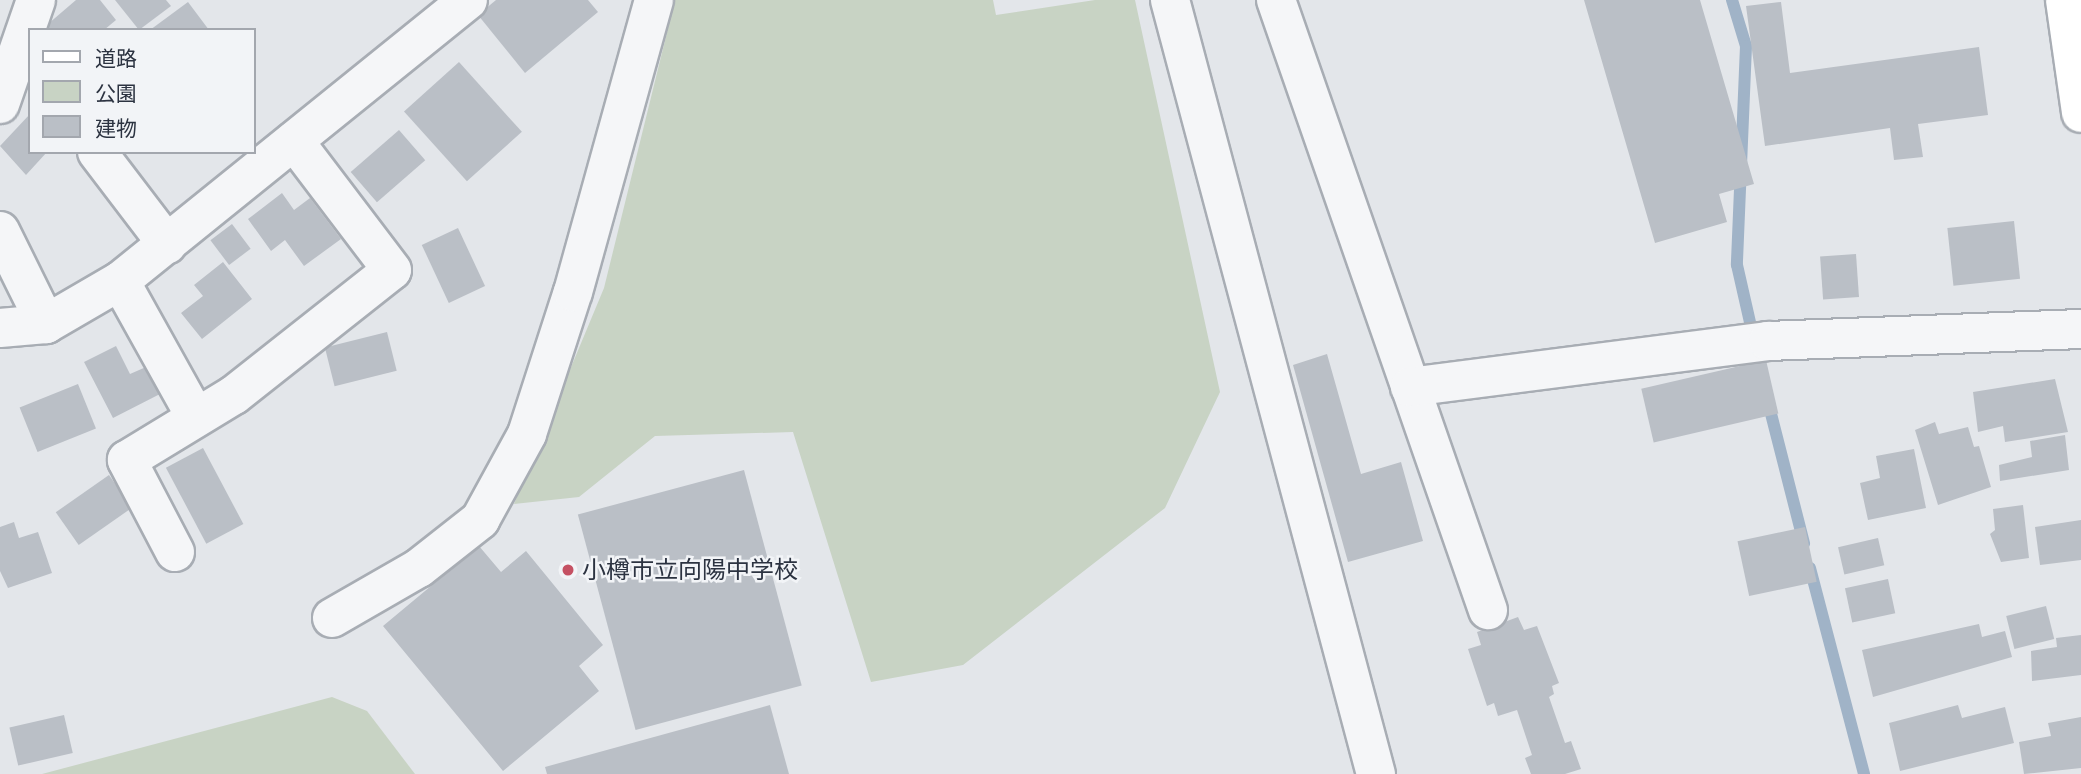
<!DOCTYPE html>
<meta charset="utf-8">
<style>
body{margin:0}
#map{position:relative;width:2081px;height:774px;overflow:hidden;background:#e3e6ea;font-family:Raleway,"Noto Sans JP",sans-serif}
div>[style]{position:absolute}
.green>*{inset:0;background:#c8d3c4}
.stream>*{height:12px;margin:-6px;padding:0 6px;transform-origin:6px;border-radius:6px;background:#a0b3c7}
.building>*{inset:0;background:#babfc6;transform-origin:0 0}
.roads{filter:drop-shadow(2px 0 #a8adb4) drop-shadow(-2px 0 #a8adb4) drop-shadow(0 2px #a8adb4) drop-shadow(0 -2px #a8adb4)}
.minor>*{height:38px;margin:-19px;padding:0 19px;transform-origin:19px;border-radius:19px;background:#f5f6f8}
.secondary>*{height:38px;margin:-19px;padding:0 19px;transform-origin:19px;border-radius:19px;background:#fff}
.dots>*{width:19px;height:19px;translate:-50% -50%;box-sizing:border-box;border:4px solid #f2f4f7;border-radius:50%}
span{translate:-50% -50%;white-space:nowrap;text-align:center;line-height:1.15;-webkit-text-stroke:5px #f2f4f7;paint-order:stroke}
.poi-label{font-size:24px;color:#2c3341}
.left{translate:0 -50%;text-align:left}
.legend{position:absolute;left:28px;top:28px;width:228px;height:126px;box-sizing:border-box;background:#f2f4f7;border:2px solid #a3a7ae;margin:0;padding:9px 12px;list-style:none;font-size:21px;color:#2c3341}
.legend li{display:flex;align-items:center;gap:14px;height:35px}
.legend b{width:35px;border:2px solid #a3a7ae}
</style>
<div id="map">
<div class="green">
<i style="clip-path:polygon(675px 0,993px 0,996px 15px,1095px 0,1135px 0,1220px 392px,1165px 508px,963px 665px,871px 682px,793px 432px,655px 436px,579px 497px,514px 504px,604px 288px)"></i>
<i style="clip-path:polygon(332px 697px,367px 711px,415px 774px,42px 774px)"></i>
</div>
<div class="stream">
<i style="left:1732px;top:0;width:48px;rotate:73.1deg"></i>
<i style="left:1746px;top:46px;width:219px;rotate:92.4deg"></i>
<i style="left:1737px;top:265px;width:77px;rotate:77.2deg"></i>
<i style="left:1768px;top:402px;width:146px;rotate:75.7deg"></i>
<i style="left:1810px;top:568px;width:213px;rotate:75.3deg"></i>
</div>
<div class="building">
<i style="clip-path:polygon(76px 0,100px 0,116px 20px,104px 30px,41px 30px)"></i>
<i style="clip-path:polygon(115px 0,166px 0,171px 6px,139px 30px)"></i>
<i style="clip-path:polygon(496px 0,588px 0,598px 12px,525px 73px,478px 15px)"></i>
<i style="clip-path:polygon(1584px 0,1700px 0,1754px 184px,1719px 194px,1727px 222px,1655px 243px)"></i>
<i style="clip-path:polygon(188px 2px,209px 30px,150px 30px)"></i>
<i style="clip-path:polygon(1781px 2px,1790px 73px,1979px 47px,1988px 115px,1918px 124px,1923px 157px,1894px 160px,1890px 128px,1765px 146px,1746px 6px)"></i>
<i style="left:459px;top:62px;width:94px;height:74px;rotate:48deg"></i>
<i style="clip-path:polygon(30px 114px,30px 152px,47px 152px,26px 175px,0 146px)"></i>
<i style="left:399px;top:130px;width:40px;height:64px;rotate:49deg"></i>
<i style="clip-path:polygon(282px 193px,294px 210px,310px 198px,341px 239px,304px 266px,285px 240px,271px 251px,248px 219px)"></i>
<i style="left:2014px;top:221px;width:58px;height:67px;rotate:84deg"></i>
<i style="left:232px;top:224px;width:31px;height:27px;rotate:53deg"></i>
<i style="left:458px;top:228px;width:64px;height:40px;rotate:65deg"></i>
<i style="left:1856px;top:254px;width:43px;height:36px;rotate:86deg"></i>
<i style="clip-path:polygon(223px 262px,252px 299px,202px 339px,181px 313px,203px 296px,194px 285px)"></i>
<i style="left:387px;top:332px;width:40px;height:64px;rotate:76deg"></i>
<i style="clip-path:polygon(116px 346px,130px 374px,146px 367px,160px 394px,113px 418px,84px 362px)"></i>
<i style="clip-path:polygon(1327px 354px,1361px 474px,1401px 462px,1423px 541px,1348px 562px,1293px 365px)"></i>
<i style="left:1766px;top:360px;width:55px;height:128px;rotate:77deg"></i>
<i style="clip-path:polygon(2055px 379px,2068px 432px,2005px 442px,2003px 426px,1978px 432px,1973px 392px)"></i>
<i style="left:78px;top:384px;width:48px;height:63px;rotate:68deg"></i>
<i style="clip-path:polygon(1935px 422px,1939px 434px,1968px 427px,1974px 447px,1979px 446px,1991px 487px,1938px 505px,1915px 430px)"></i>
<i style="clip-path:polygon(2065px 435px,2069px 470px,2000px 481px,1999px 465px,2032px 457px,2030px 441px)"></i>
<i style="left:203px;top:448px;width:86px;height:42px;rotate:62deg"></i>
<i style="clip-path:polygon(1914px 449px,1926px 508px,1868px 520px,1860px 483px,1880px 478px,1876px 456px)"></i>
<i style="left:744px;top:470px;width:223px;height:172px;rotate:75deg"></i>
<i style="left:109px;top:475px;width:40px;height:65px;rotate:55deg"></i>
<i style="clip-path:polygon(2023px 505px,2029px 558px,2001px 562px,1990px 534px,1995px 530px,1993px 509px)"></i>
<i style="clip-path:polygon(2081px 520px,2081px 560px,2040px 565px,2035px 527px)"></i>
<i style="clip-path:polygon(14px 522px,19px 538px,38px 532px,52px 573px,8px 588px,0 571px,0 527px)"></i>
<i style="left:1805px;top:527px;width:56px;height:69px;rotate:78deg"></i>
<i style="left:1878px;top:538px;width:28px;height:41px;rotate:77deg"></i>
<i style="clip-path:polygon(479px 546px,501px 572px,526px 551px,603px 645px,579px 666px,599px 691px,503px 771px,383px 626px)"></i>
<i style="left:1888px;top:579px;width:35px;height:44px;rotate:78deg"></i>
<i style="left:2046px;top:606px;width:34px;height:41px;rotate:76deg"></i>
<i style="clip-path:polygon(1518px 617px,1524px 630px,1537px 626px,1559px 683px,1552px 686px,1554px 694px,1549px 697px,1565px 743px,1571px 741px,1581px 769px,1565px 774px,1531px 774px,1525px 758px,1532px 755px,1517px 710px,1498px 716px,1494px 703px,1487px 706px,1468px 649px,1481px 645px,1477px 632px)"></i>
<i style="clip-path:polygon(1979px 624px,1982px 637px,2005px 631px,2012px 657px,1873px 697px,1862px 650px)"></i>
<i style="clip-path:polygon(2081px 635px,2081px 675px,2032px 681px,2031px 651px,2057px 647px,2056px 638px)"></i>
<i style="clip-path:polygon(770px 705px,789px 774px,547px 774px,545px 767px)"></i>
<i style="clip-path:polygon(1958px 705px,1962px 718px,2005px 707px,2014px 743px,1900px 771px,1889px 723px)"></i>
<i style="left:64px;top:715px;width:39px;height:56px;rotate:77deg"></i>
<i style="clip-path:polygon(2081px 717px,2081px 768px,2024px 774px,2019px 742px,2051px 736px,2048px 723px)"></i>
</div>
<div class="roads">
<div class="minor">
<i style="left:1170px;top:0;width:801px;rotate:75.1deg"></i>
<i style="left:1276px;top:0;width:646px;rotate:70.84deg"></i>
<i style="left:0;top:104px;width:110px;rotate:-70.9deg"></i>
<i style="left:97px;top:152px;width:116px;rotate:52.7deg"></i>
<i style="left:0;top:231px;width:104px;rotate:63.7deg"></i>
<i style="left:120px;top:281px;width:154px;rotate:60.9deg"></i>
<i style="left:0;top:328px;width:46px;rotate:-5deg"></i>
<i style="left:46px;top:324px;width:86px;rotate:-30.2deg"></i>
<i style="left:120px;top:281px;width:447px;rotate:-38.9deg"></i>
<i style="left:1410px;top:387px;width:361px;rotate:-7.3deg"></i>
<i style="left:1768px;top:341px;width:313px;rotate:-2.2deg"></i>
<i style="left:175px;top:552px;width:104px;rotate:-117.6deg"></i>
<i style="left:127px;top:460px;width:125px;rotate:-31.3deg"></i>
<i style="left:234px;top:395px;width:201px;rotate:-38.3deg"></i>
<i style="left:392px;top:270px;width:162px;rotate:-127.2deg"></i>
<i style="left:332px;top:618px;width:100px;rotate:-29.9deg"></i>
<i style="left:419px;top:568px;width:78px;rotate:-38.2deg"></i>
<i style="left:480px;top:520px;width:98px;rotate:-61.3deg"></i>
<i style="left:527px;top:434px;width:149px;rotate:-72.1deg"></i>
<i style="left:573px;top:292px;width:303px;rotate:-74.5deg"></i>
</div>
<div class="secondary">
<i style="left:2065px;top:0;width:114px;rotate:81.9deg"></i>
</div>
</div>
<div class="dots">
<i style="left:568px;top:570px;background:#c55163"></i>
</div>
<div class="poi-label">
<span class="left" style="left:582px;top:570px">小樽市立向陽中学校</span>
</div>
<ul class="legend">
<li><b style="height:9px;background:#fff"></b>道路</li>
<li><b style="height:19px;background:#c8d3c4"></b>公園</li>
<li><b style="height:19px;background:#babfc6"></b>建物</li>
</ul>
</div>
